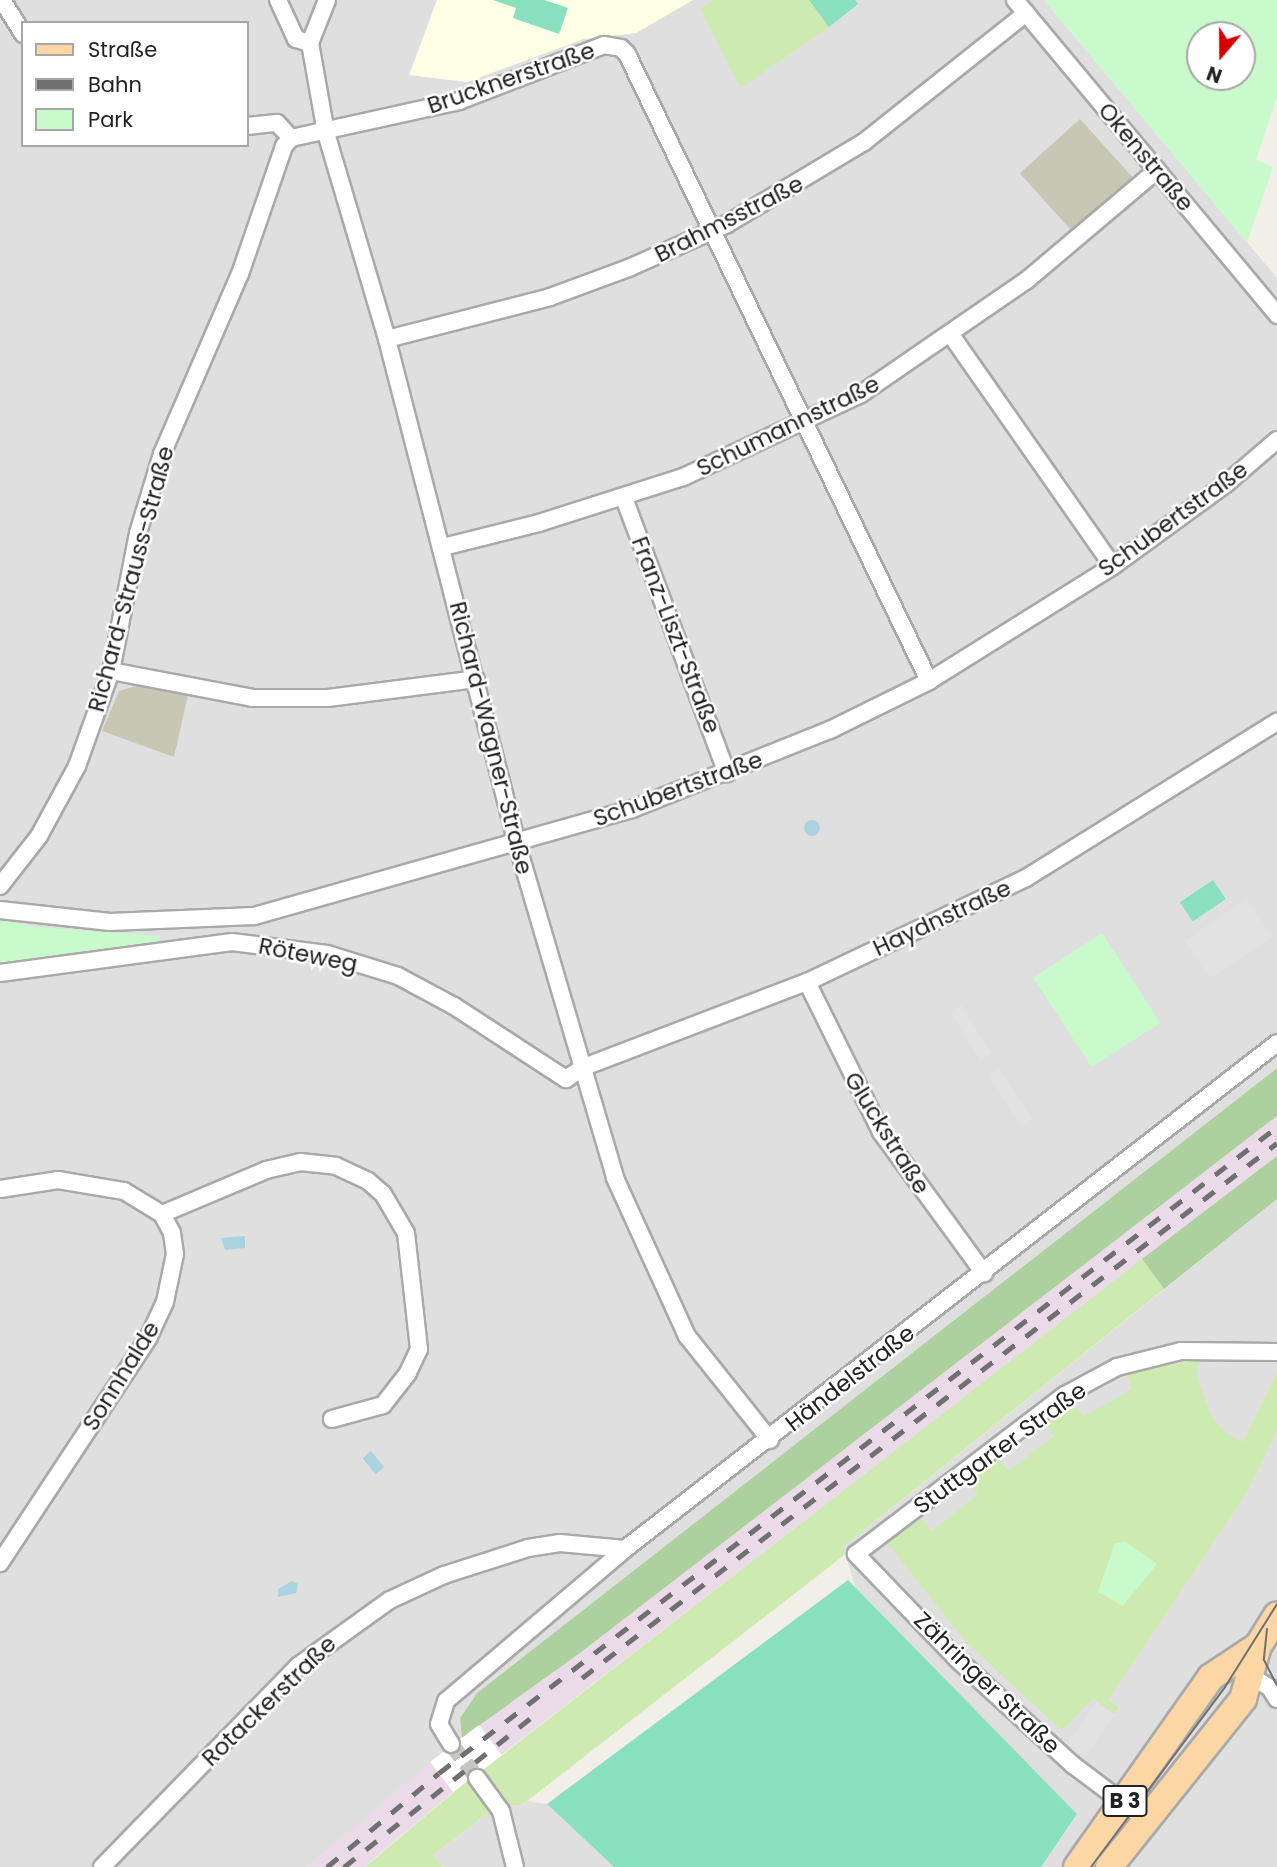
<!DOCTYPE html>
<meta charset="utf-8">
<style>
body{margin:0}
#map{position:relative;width:1277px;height:1867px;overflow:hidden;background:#f2efe9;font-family:Poppins,sans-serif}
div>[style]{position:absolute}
.residential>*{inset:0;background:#e0dfdf}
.industrial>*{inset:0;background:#ebdbe8}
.education>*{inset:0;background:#ffffe5}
.construction>*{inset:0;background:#c7c7b4;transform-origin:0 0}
.grass>*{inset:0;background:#cdebb0}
.forest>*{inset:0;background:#add19e}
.park>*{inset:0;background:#c8facc;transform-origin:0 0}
.pitch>*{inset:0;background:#88e0be;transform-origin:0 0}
.parking>*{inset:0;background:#e2e2e2;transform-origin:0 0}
.water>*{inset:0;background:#aad3df;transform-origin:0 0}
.round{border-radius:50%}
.pier>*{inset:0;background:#fff;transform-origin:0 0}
.street-tunnel>*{height:16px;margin-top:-8px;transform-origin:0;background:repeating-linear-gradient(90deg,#c8c6c1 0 16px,transparent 0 24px)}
.roads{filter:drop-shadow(2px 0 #a9a9a9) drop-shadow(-2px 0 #a9a9a9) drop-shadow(0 2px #a9a9a9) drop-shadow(0 -2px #a9a9a9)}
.street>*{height:16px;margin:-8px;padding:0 8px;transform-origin:8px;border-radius:8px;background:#fff}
.primary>*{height:26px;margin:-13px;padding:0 13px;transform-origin:13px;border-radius:13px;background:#fcd6a4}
.tram>*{height:2px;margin:-1px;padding:0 1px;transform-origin:1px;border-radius:1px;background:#707070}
.rail>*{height:5px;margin-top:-2.5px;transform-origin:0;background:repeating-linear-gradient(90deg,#707070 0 14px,transparent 0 28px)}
span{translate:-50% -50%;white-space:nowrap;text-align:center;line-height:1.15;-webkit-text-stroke:5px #fff;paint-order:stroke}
.shield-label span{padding:2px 5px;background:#fff;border:2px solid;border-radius:5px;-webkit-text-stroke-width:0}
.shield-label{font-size:21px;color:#222;font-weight:700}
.street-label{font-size:23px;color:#222}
.legend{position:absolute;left:21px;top:21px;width:228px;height:126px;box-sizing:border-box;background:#fff;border:2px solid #a7a7a7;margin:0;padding:9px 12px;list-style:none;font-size:21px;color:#222}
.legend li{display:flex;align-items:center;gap:14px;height:35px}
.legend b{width:35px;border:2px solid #a7a7a7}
.north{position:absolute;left:1186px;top:21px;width:70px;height:70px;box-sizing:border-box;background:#fff;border:2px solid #a7a7a7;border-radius:50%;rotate:200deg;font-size:19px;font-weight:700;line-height:28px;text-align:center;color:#222}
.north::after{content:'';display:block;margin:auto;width:24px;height:32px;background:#d40000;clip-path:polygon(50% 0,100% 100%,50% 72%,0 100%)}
</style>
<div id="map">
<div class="residential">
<i style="clip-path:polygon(evenodd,0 0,1044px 0,1277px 278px,1277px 1068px,477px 1693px,460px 1718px,462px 1738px,307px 1867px,0 1867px,0 0,23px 23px,247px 23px,247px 145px,23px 145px,23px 23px)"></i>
<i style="clip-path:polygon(1277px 1199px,1277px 1867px,1041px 1867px,1077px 1814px,857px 1592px,843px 1547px)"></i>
<i style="clip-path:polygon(483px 1770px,508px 1805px,518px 1806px,527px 1801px,547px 1804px,614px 1867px,442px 1867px,433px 1855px,489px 1812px,467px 1781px)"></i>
</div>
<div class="industrial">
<i style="clip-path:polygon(1277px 1116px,1277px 1156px,453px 1792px,364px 1867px,307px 1867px,430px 1762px,580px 1653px)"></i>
</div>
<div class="education">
<i style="clip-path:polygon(437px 0,693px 0,636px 33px,584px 39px,467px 82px,409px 75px)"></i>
</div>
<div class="construction">
<i style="left:1080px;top:119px;width:83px;height:81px;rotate:48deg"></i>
<i style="clip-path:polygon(139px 685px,188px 695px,174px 757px,102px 731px,119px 691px)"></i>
</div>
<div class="grass">
<i style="clip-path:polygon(713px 0,809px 0,829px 27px,741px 88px,700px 9px)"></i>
<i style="clip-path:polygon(1142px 1259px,1164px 1289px,843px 1547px,847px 1553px,527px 1801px,518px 1806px,508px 1805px,483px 1770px)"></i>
<i style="clip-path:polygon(1200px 1360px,1196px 1376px,1212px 1416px,1225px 1433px,1243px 1442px,1277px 1372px,1277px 1432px,1246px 1494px,1108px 1700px,1119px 1708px,1114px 1714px,1093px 1698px,1062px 1731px,966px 1642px,886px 1542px,922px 1519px,932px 1531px,978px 1494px,967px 1479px,996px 1457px,1008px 1471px,1054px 1436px,1044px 1420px,1072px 1398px,1083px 1417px,1132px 1389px,1126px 1370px)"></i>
<i style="clip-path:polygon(467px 1781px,489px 1812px,433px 1855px,442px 1867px,365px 1867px)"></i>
</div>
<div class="forest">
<i style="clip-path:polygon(1277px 1068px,1277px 1116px,580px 1653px,462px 1738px,460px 1718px,477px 1693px)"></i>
<i style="clip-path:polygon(1277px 1156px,1277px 1199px,1164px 1289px,1142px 1259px)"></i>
</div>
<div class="park">
<i style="clip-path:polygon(evenodd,1044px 0,1277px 0,1277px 96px,1256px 160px,1273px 167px,1247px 243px,1044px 0,1242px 35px,1242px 77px,1200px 77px,1200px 35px,1242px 35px)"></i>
<i style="clip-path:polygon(0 920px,36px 927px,160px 936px,157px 944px,0 964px)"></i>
<i style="left:1102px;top:933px;width:107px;height:82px;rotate:57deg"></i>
<i style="clip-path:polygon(1126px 1542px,1157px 1564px,1123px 1606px,1098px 1592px,1115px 1543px)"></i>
</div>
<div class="pitch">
<i style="clip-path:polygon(493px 0,544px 0,568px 8px,559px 34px,513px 18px,516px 8px)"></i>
<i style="clip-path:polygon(809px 0,855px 0,858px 4px,829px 27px)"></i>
<i style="left:1213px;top:880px;width:23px;height:40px;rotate:56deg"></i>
<i style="clip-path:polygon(848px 1580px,1077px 1814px,1041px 1867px,614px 1867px,547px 1804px)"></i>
</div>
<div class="parking">
<i style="left:1247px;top:899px;width:45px;height:75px;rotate:56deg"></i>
<i style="left:961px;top:1005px;width:57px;height:13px;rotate:58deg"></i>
<i style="left:1000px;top:1069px;width:60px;height:13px;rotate:57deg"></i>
<i style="left:1096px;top:1702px;width:22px;height:52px;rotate:34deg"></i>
</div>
<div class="water">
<i class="round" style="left:804px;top:820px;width:16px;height:16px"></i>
<i style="clip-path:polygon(245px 1236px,245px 1248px,225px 1250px,221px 1238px)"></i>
<i style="left:371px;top:1451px;width:21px;height:11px;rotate:51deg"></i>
<i style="clip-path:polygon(292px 1581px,298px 1584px,296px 1593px,278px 1597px,278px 1589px)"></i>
</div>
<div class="pier">
<i style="left:479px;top:1725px;width:38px;height:61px;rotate:53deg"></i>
</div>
<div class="street-tunnel">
<i style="left:451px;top:1744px;width:43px;rotate:52.6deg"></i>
</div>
<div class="roads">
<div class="street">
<i style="left:2px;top:0;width:40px;rotate:58deg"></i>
<i style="left:278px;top:0;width:43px;rotate:65.2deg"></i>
<i style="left:296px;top:39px;width:15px;rotate:16deg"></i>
<i style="left:327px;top:0;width:46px;rotate:111.6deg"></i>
<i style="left:310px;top:43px;width:91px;rotate:79.9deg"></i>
<i style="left:326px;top:133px;width:215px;rotate:73.5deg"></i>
<i style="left:387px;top:339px;width:521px;rotate:75.56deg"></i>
<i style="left:517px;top:844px;width:348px;rotate:73.6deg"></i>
<i style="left:615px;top:1178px;width:174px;rotate:65.5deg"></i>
<i style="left:687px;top:1336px;width:133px;rotate:51.4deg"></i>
<i style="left:1015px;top:0;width:410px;rotate:50.2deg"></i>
<i style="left:247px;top:126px;width:30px;rotate:-6deg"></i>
<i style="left:277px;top:123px;width:21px;rotate:47deg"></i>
<i style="left:951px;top:335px;width:282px;rotate:55deg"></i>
<i style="left:387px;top:339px;width:168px;rotate:-14.4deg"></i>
<i style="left:550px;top:297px;width:86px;rotate:-20.3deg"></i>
<i style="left:631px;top:267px;width:105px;rotate:-24.1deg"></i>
<i style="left:727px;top:224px;width:160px;rotate:-30.9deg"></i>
<i style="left:864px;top:142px;width:207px;rotate:-38.5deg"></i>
<i style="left:624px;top:498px;width:294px;rotate:69.5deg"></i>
<i style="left:443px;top:547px;width:99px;rotate:-14deg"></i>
<i style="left:539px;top:523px;width:151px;rotate:-17.7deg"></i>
<i style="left:683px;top:477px;width:196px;rotate:-25deg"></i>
<i style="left:861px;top:394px;width:201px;rotate:-34.5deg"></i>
<i style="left:1027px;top:280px;width:170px;rotate:-40.2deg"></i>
<i style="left:111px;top:671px;width:144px;rotate:10.8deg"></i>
<i style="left:252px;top:698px;width:76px"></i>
<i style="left:328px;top:698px;width:149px;rotate:-7.3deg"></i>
<i style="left:0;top:886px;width:63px;rotate:-52deg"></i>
<i style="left:39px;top:836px;width:80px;rotate:-61.5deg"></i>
<i style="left:77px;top:766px;width:101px;rotate:-70.3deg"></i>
<i style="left:111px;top:671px;width:141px;rotate:-78.9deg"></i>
<i style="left:138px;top:533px;width:83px;rotate:-73.1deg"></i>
<i style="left:162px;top:454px;width:196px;rotate:-66.6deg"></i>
<i style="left:240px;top:274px;width:135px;rotate:-71deg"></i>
<i style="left:284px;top:146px;width:11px;rotate:-49deg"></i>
<i style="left:291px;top:138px;width:172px;rotate:-12.4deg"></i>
<i style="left:459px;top:101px;width:155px;rotate:-21.1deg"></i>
<i style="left:604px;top:45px;width:17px;rotate:10deg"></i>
<i style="left:621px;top:48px;width:8px;rotate:45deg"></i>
<i style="left:627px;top:54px;width:696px;rotate:64.28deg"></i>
<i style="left:0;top:910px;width:111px;rotate:6.2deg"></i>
<i style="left:110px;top:922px;width:144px;rotate:-2.4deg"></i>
<i style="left:254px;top:916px;width:393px;rotate:-15.8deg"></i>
<i style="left:632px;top:809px;width:213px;rotate:-21.8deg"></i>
<i style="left:830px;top:730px;width:110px;rotate:-26.3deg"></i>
<i style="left:929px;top:681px;width:217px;rotate:-32deg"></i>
<i style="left:1113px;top:566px;width:141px;rotate:-36.1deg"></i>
<i style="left:1227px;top:483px;width:66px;rotate:-40.7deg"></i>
<i style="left:0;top:973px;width:234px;rotate:-7.6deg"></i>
<i style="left:232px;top:942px;width:96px;rotate:7.2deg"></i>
<i style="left:327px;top:954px;width:74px;rotate:17.2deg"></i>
<i style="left:398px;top:976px;width:64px;rotate:28.2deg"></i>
<i style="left:454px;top:1006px;width:134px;rotate:33.1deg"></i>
<i style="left:566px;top:1079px;width:22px;rotate:-34deg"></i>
<i style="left:584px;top:1067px;width:239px;rotate:-20.9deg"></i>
<i style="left:807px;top:982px;width:242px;rotate:-25.4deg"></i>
<i style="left:1026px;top:878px;width:296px;rotate:-31.9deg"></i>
<i style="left:807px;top:982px;width:167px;rotate:63.7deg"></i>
<i style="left:881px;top:1132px;width:175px;rotate:53.9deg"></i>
<i style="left:0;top:1189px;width:59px;rotate:-8.8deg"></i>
<i style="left:58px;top:1180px;width:67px;rotate:9.5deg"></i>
<i style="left:124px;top:1191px;width:44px;rotate:31.2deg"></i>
<i style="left:162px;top:1214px;width:21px;rotate:62deg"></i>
<i style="left:172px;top:1233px;width:21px;rotate:82deg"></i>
<i style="left:175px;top:1254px;width:49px;rotate:101.8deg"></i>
<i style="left:165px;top:1302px;width:38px;rotate:115deg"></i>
<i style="left:149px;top:1337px;width:271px;rotate:123.4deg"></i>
<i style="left:162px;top:1214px;width:113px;rotate:-22.9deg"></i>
<i style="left:266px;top:1170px;width:35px;rotate:-13deg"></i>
<i style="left:300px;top:1162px;width:36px;rotate:6deg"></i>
<i style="left:336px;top:1166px;width:35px;rotate:25deg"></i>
<i style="left:368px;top:1181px;width:20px;rotate:41deg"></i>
<i style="left:383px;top:1194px;width:45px;rotate:59.5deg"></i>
<i style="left:406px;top:1233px;width:117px;rotate:83.6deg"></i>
<i style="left:419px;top:1349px;width:26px;rotate:115deg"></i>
<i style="left:408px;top:1373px;width:41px;rotate:128deg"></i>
<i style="left:383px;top:1405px;width:53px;rotate:164.6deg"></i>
<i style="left:1243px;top:1671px;width:32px;rotate:32deg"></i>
<i style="left:1270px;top:1688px;width:13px;rotate:58deg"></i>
<i style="left:451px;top:1744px;width:23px;rotate:-121deg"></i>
<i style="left:439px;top:1724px;width:24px;rotate:-73deg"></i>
<i style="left:446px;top:1701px;width:235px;rotate:-40.3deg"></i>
<i style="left:625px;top:1549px;width:825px;rotate:-37.81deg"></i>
<i style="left:477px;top:1778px;width:41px;rotate:54deg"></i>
<i style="left:501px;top:1811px;width:58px;rotate:76deg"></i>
<i style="left:1145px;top:1819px;width:90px;rotate:-143.1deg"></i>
<i style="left:1073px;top:1765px;width:157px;rotate:-137.6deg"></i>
<i style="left:957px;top:1659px;width:146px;rotate:-133.9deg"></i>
<i style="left:856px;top:1554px;width:263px;rotate:-37.3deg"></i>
<i style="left:1065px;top:1395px;width:59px;rotate:-28.3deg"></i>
<i style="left:1117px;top:1367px;width:66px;rotate:-14deg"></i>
<i style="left:1181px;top:1351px;width:96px;rotate:0.6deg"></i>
<i style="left:102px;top:1867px;width:281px;rotate:-45.7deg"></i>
<i style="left:298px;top:1666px;width:113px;rotate:-35.7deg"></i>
<i style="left:390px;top:1600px;width:60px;rotate:-24.8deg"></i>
<i style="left:444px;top:1575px;width:88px;rotate:-17.8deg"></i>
<i style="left:528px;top:1548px;width:32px;rotate:-9deg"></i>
<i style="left:560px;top:1543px;width:65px;rotate:5.3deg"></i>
</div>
<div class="primary">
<i style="left:1077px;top:1867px;width:232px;rotate:-54.8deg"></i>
<i style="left:1211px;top:1677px;width:56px;rotate:-33.4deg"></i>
<i style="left:1109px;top:1867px;width:215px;rotate:-51.4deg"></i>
<i style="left:1243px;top:1699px;width:55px;rotate:-74.2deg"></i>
<i style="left:1258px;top:1646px;width:36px;rotate:-58deg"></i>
</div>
</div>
<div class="tram">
<i style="left:1267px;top:1629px;width:31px;rotate:96deg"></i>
<i style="left:1264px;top:1660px;width:28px;rotate:63deg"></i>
<i style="left:1091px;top:1867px;width:224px;rotate:-53.3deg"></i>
<i style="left:1225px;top:1687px;width:98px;rotate:-57.9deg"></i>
</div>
<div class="rail">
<i style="left:582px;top:1678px;width:877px;rotate:-37.59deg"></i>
<i style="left:327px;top:1867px;width:146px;rotate:-40deg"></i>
<i style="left:439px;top:1773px;width:1058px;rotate:-37.63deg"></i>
<i style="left:344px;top:1867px;width:248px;rotate:-38.6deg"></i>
</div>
<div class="shield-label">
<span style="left:1125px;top:1801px">B 3</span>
</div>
<div class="street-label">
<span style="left:511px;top:78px;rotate:-19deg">Brucknerstraße</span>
<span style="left:1146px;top:157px;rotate:50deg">Okenstraße</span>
<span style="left:729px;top:219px;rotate:-27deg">Brahmsstraße</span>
<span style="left:788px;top:426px;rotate:-26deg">Schumannstraße</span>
<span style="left:1173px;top:519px;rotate:-36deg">Schubertstraße</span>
<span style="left:131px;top:579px;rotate:-75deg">Richard-Strauss-Straße</span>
<span style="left:676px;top:635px;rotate:69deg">Franz-Liszt-Straße</span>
<span style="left:491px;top:738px;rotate:76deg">Richard-Wagner-Straße</span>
<span style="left:678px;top:789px;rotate:-20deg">Schubertstraße</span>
<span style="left:942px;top:918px;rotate:-25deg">Haydnstraße</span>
<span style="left:308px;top:955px;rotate:11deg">Röteweg</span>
<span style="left:887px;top:1133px;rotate:58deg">Gluckstraße</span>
<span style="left:121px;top:1376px;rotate:-58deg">Sonnhalde</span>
<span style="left:850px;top:1378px;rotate:-38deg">Händelstraße</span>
<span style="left:1000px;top:1448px;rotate:-36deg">Stuttgarter Straße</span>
<span style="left:987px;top:1683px;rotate:44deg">Zähringer Straße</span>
<span style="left:269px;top:1701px;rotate:-44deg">Rotackerstraße</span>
</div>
<ul class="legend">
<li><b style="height:9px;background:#fcd6a4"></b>Straße</li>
<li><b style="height:9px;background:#707070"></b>Bahn</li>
<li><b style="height:19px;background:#c8facc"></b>Park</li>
</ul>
<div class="north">N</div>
</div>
